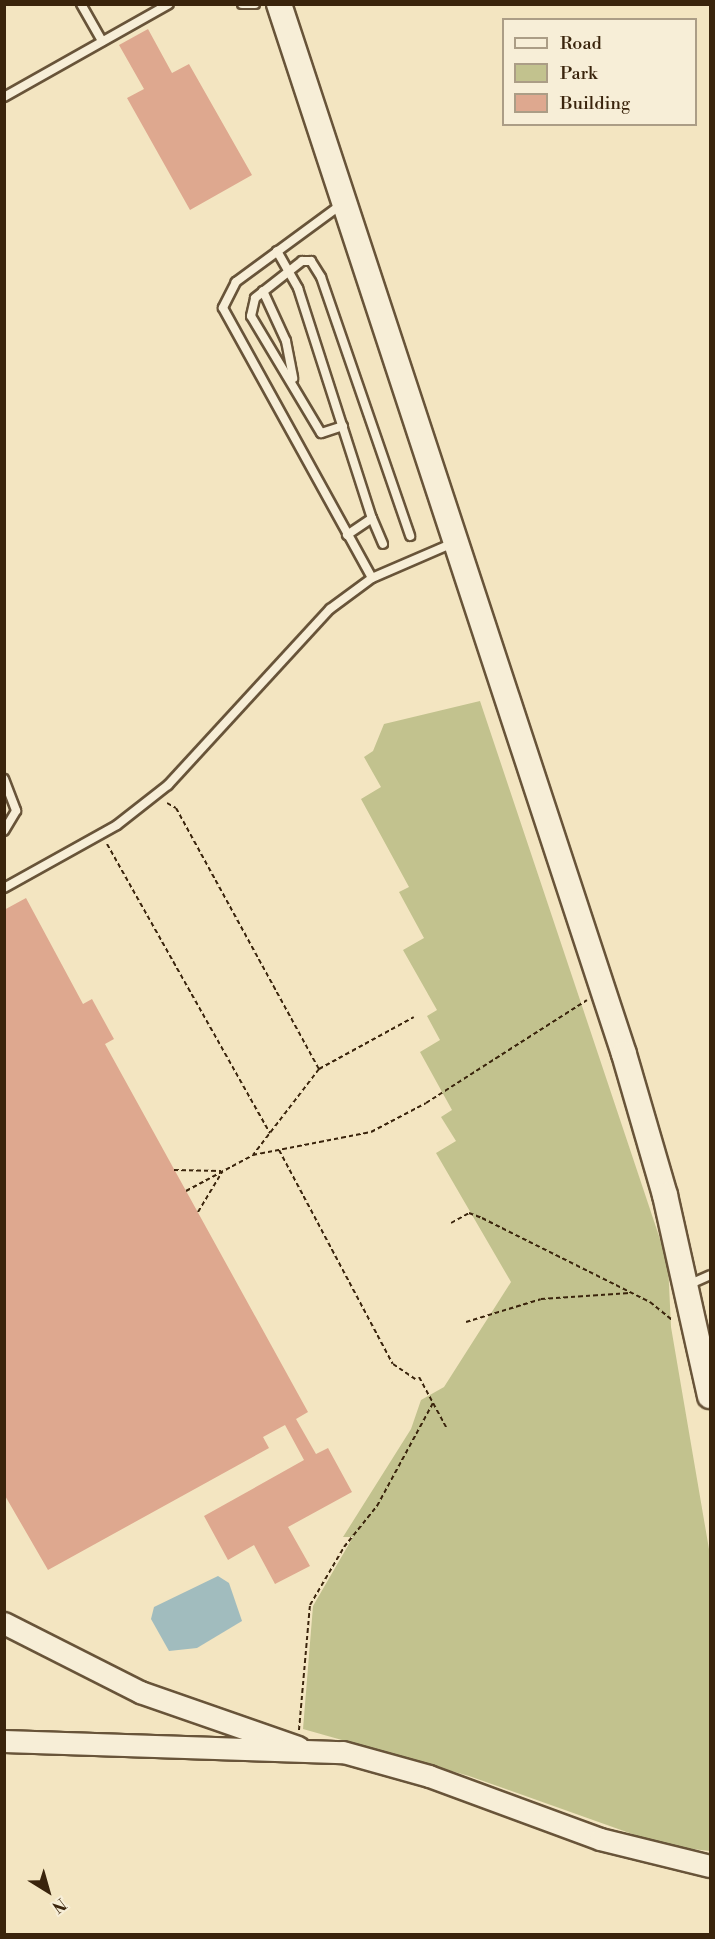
<!DOCTYPE html>
<style>
body{margin:0}
#map{position:relative;width:715px;height:1939px;overflow:hidden;background:#f3e5c1;font-family:"Libre Bodoni",serif}
div>[style]{position:absolute}
.green>*{inset:0;background:#c2c28e}
.water>*{inset:0;background:#a1bcbe}
.building>*{inset:0;background:#dea88f}
.path>*{height:2px;margin-top:-1px;transform-origin:0;background:repeating-linear-gradient(90deg,#3a240c 0 4.5px,transparent 0 7.5px)}
.roads{filter:drop-shadow(2px 0 #685439) drop-shadow(-2px 0 #685439) drop-shadow(0 2px #685439) drop-shadow(0 -2px #685439)}
.service>*{height:8px;margin:-4px;padding:0 4px;transform-origin:4px;border-radius:4px;background:#f7eed7}
.tertiary>*{height:21px;margin:-10.5px;padding:0 10.5px;transform-origin:10.5px;border-radius:10.5px;background:#f7eed7}
.secondary>*{height:24px;margin:-12px;padding:0 12px;transform-origin:12px;border-radius:12px;background:#f7eed7}
span{translate:-50% -50%;white-space:nowrap;text-align:center;line-height:1.15;-webkit-text-stroke:4.5px #f7eed7;paint-order:stroke}
.frame{position:absolute;inset:0;border:6px solid #3a240c;pointer-events:none}
.legend{position:absolute;left:502px;top:18px;width:195px;height:108px;box-sizing:border-box;background:#f7eed7;border:2px solid #ab9d86;margin:0;padding:8px 10px;list-style:none;font-size:18px;color:#3a240c}
.legend li{display:flex;align-items:center;gap:12px;height:30px}
.legend b{width:30px;border:2px solid #ab9d86}
.north{position:absolute;left:18px;top:1861px;width:60px;height:60px;-webkit-text-stroke:4px #f7eed7;paint-order:stroke;rotate:143deg;font-size:16px;font-weight:700;line-height:24px;text-align:center;color:#3a240c}
.north::after{content:'';display:block;margin:auto;width:21px;height:27px;background:#3a240c;clip-path:polygon(50% 0,100% 100%,50% 72%,0 100%)}
</style>
<div id="map">
<div class="green">
<i style="clip-path:polygon(480px 701px,668px 1263px,671px 1327px,710px 1555px,710px 1851px,666px 1846px,469px 1776px,303px 1729px,313px 1606px,353px 1537px,343px 1537px,411px 1429px,421px 1400px,444px 1387px,511px 1282px,436px 1153px,456px 1141px,441px 1117px,452px 1110px,420px 1052px,440px 1040px,427px 1016px,437px 1010px,403px 950px,424px 938px,399px 892px,409px 887px,361px 799px,381px 787px,364px 757px,373px 751px,384px 724px)"></i>
</div>
<div class="water">
<i style="clip-path:polygon(218px 1576px,229px 1583px,242px 1621px,197px 1648px,169px 1651px,151px 1619px,154px 1607px)"></i>
</div>
<div class="building">
<i style="clip-path:polygon(148px 29px,172px 73px,189px 64px,252px 175px,190px 210px,127px 98px,144px 89px,119px 45px)"></i>
<i style="clip-path:polygon(26px 898px,83px 1004px,92px 999px,114px 1039px,105px 1044px,308px 1412px,296px 1419px,316px 1454px,328px 1448px,352px 1492px,288px 1527px,310px 1566px,275px 1584px,254px 1545px,228px 1560px,204px 1516px,304px 1460px,285px 1425px,263px 1437px,269px 1448px,48px 1570px,4px 1494px,4px 910px)"></i>
</div>
<div class="path">
<i style="left:167px;top:803px;width:10px;rotate:29deg"></i>
<i style="left:176px;top:808px;width:298px;rotate:61.3deg"></i>
<i style="left:319px;top:1069px;width:108px;rotate:127.5deg"></i>
<i style="left:107px;top:844px;width:332px;rotate:60.6deg"></i>
<i style="left:319px;top:1069px;width:108px;rotate:-28.7deg"></i>
<i style="left:279px;top:1150px;width:242px;rotate:62deg"></i>
<i style="left:393px;top:1364px;width:27px;rotate:34deg"></i>
<i style="left:174px;top:1170px;width:47px;rotate:1.2deg"></i>
<i style="left:186px;top:1191px;width:76px;rotate:-28.2deg"></i>
<i style="left:253px;top:1155px;width:120px;rotate:-11deg"></i>
<i style="left:371px;top:1132px;width:62px;rotate:-27.8deg"></i>
<i style="left:426px;top:1103px;width:191px;rotate:-32.6deg"></i>
<i style="left:198px;top:1212px;width:47px;rotate:-59deg"></i>
<i style="left:451px;top:1223px;width:21px;rotate:-29deg"></i>
<i style="left:469px;top:1213px;width:14px;rotate:21deg"></i>
<i style="left:482px;top:1218px;width:188px;rotate:26.6deg"></i>
<i style="left:650px;top:1302px;width:28px;rotate:39deg"></i>
<i style="left:466px;top:1322px;width:78px;rotate:-17deg"></i>
<i style="left:541px;top:1299px;width:89px;rotate:-3.9deg"></i>
<i style="left:419px;top:1377px;width:57px;rotate:61.6deg"></i>
<i style="left:299px;top:1730px;width:125px;rotate:-85deg"></i>
<i style="left:310px;top:1605px;width:67px;rotate:-59.6deg"></i>
<i style="left:344px;top:1547px;width:53px;rotate:-51.2deg"></i>
<i style="left:377px;top:1506px;width:117px;rotate:-61.5deg"></i>
</div>
<div class="roads">
<div class="service">
<i style="left:81px;top:4px;width:43px;rotate:60.4deg"></i>
<i style="left:242px;top:4px;width:13px"></i>
<i style="left:4px;top:97px;width:189px;rotate:-29.4deg"></i>
<i style="left:342px;top:204px;width:132px;rotate:143.7deg"></i>
<i style="left:236px;top:282px;width:29px;rotate:117deg"></i>
<i style="left:223px;top:308px;width:308px;rotate:61.1deg"></i>
<i style="left:277px;top:251px;width:43px;rotate:60.4deg"></i>
<i style="left:298px;top:288px;width:242px;rotate:72.2deg"></i>
<i style="left:263px;top:291px;width:55px;rotate:65.3deg"></i>
<i style="left:286px;top:341px;width:38px;rotate:79deg"></i>
<i style="left:343px;top:426px;width:23px;rotate:162deg"></i>
<i style="left:321px;top:433px;width:136px;rotate:-120.9deg"></i>
<i style="left:251px;top:316px;width:18px;rotate:-77deg"></i>
<i style="left:255px;top:298px;width:60px;rotate:-38.2deg"></i>
<i style="left:302px;top:261px;width:9px"></i>
<i style="left:311px;top:261px;width:19px;rotate:58deg"></i>
<i style="left:321px;top:277px;width:274px;rotate:71deg"></i>
<i style="left:347px;top:535px;width:30px;rotate:-34deg"></i>
<i style="left:372px;top:518px;width:28px;rotate:67deg"></i>
<i style="left:4px;top:779px;width:34px;rotate:69deg"></i>
<i style="left:16px;top:811px;width:23px;rotate:121deg"></i>
<i style="left:4px;top:888px;width:129px;rotate:-29.1deg"></i>
<i style="left:117px;top:825px;width:65px;rotate:-38.1deg"></i>
<i style="left:168px;top:785px;width:239px;rotate:-47.4deg"></i>
<i style="left:330px;top:609px;width:52px;rotate:-36.4deg"></i>
<i style="left:372px;top:578px;width:88px;rotate:-23.4deg"></i>
<i style="left:688px;top:1285px;width:24px;rotate:-24deg"></i>
</div>
<div class="tertiary">
<i style="left:4px;top:1623px;width:153px;rotate:26.9deg"></i>
<i style="left:140px;top:1692px;width:167px;rotate:19.2deg"></i>
<i style="left:4px;top:1741px;width:339px;rotate:1.9deg"></i>
<i style="left:343px;top:1752px;width:89px;rotate:15.6deg"></i>
<i style="left:429px;top:1776px;width:182px;rotate:20.2deg"></i>
<i style="left:600px;top:1839px;width:113px;rotate:13.8deg"></i>
</div>
<div class="secondary">
<i style="left:279px;top:4px;width:1105px;rotate:71.81deg"></i>
<i style="left:624px;top:1054px;width:147px;rotate:73.8deg"></i>
<i style="left:665px;top:1195px;width:206px;rotate:77.4deg"></i>
</div>
</div>
<div class="frame"></div>
<ul class="legend">
<li><b style="height:8px;background:#f7eed7"></b>Road</li>
<li><b style="height:16px;background:#c2c28e"></b>Park</li>
<li><b style="height:16px;background:#dea88f"></b>Building</li>
</ul>
<div class="north">N</div>
</div>
